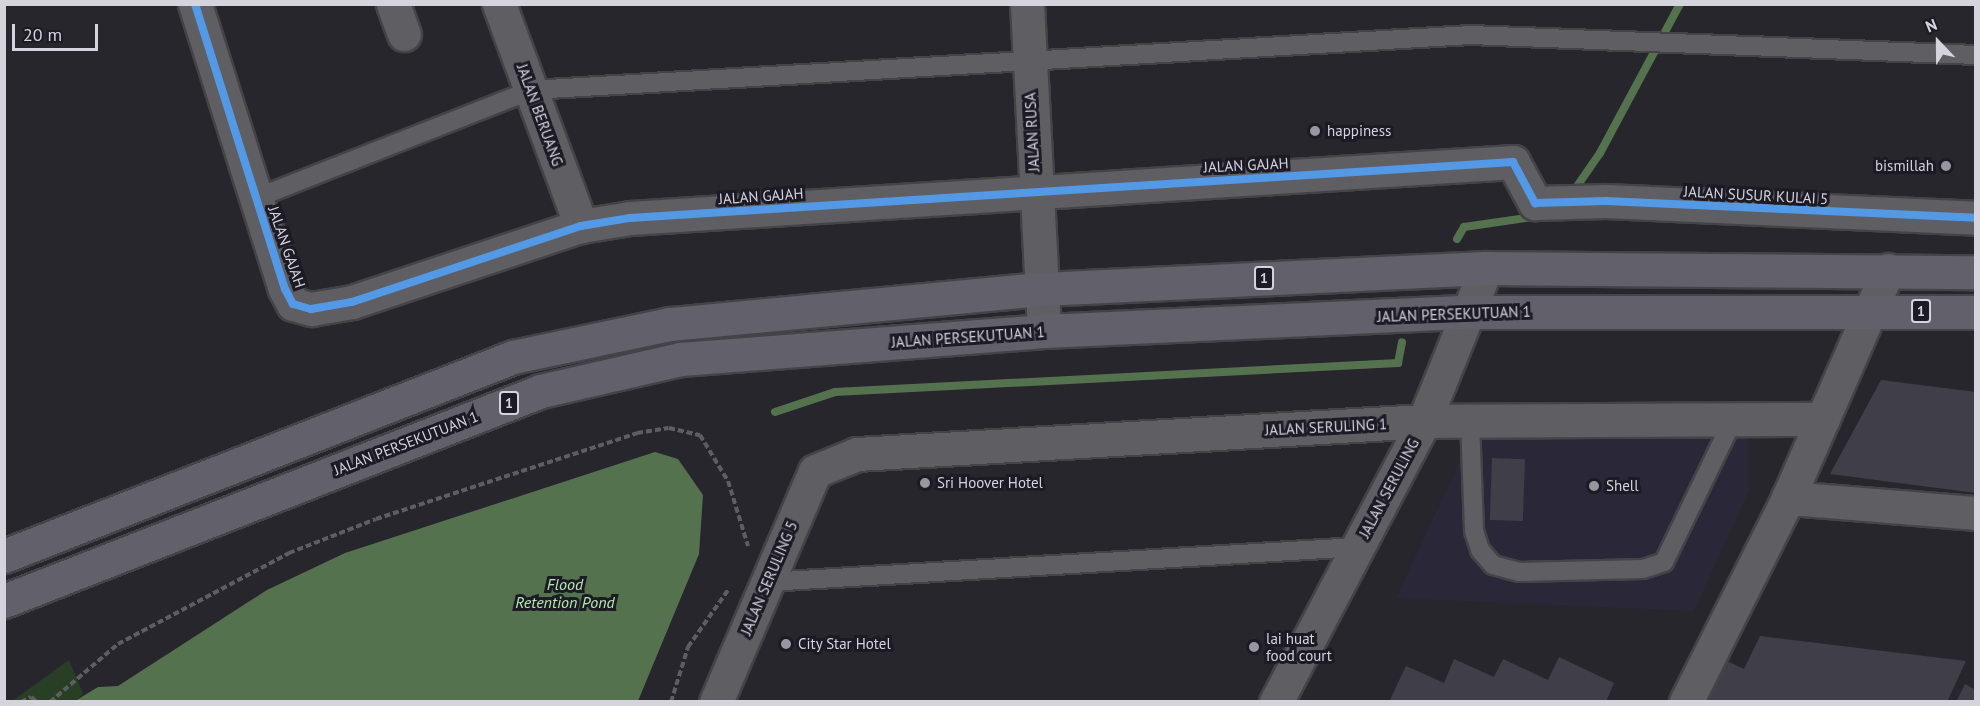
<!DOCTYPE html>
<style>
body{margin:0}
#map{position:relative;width:1980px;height:706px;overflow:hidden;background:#27262c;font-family:"PT Sans",sans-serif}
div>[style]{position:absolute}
.built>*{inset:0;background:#2a2838}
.green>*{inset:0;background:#293f25}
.water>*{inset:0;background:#55724f}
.stream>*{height:8px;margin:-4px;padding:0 4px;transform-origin:4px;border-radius:4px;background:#55724f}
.building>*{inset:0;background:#403e48;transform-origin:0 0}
.path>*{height:4px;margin-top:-2px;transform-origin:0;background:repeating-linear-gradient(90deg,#5e5d63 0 6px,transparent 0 9px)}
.roads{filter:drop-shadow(2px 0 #434348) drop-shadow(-2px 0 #434348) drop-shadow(0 2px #434348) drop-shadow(0 -2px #434348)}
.lane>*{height:18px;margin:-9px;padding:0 9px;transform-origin:9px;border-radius:9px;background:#5e5e63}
.street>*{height:33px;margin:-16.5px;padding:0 16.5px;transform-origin:16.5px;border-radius:16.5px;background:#5e5e63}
.highway>*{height:33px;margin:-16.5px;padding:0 16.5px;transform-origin:16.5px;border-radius:16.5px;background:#62606a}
.cycleway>*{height:8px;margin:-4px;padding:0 4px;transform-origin:4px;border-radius:4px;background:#5399e6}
.dots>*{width:16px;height:16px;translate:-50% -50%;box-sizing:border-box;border:3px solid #1b1a25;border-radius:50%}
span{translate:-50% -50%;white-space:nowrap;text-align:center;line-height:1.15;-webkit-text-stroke:6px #1b1a25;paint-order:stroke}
.shield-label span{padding:2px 4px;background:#1b1a25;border:2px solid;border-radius:4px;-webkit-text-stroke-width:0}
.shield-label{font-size:14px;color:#d5d4dd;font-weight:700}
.street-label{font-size:15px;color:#d5d4dd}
.poi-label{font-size:15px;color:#d5d4dd}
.left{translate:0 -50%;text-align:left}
.right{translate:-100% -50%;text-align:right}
.water-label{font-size:16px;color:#b7eaad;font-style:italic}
.frame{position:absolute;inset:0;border:6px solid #d5d4dd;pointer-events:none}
.north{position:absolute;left:1908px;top:12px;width:60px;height:60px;-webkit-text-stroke:4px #1b1a25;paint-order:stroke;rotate:338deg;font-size:16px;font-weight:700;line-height:24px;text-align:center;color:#d5d4dd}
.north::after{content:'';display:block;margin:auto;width:21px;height:27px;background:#d5d4dd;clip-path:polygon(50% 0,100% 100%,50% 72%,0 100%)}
.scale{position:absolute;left:12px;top:24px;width:86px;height:27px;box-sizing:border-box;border:3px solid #d5d4dd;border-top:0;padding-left:8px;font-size:18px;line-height:21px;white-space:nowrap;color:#d5d4dd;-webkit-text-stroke:4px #1b1a25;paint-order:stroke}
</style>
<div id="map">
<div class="built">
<i style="clip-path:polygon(1476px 427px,1749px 434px,1749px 491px,1694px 611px,1396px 598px)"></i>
</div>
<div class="green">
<i style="clip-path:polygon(69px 660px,83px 694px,75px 701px,11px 702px)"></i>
</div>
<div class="water">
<i style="clip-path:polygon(655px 452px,678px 459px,703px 495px,699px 554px,638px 701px,75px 701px,98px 687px,118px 686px,267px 590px,345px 553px)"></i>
</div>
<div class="stream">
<i style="left:1571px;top:195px;width:51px;rotate:-55.4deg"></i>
<i style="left:1600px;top:153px;width:169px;rotate:-61.8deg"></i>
<i style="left:1457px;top:239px;width:14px;rotate:-60deg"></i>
<i style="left:1464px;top:227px;width:76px;rotate:-8.3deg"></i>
<i style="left:775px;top:412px;width:63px;rotate:-18.4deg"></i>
<i style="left:835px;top:392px;width:564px;rotate:-2.95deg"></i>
<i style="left:1398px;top:363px;width:21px;rotate:-79deg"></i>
</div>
<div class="building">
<i style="clip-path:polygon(1881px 380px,1976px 392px,1976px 493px,1830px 474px)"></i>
<i style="left:1492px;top:458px;width:33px;height:62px;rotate:2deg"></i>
<i style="clip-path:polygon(1760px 636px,1966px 661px,1947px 702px,1708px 702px,1727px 661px,1744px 669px)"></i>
<i style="clip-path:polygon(1559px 657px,1614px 683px,1606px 702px,1389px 702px,1406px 666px,1444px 683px,1454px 659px,1494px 677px,1503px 659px,1548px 680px)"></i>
<i style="clip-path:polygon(1965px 684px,1976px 690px,1976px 702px,1956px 702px)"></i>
</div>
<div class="path">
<i style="left:21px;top:702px;width:11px;rotate:-27deg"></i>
<i style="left:31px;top:697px;width:8px;rotate:40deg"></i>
<i style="left:50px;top:702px;width:89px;rotate:-40.5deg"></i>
<i style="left:118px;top:644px;width:194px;rotate:-28deg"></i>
<i style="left:289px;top:553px;width:93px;rotate:-21.3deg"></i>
<i style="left:376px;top:519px;width:275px;rotate:-18.2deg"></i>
<i style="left:637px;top:433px;width:32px;rotate:-9deg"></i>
<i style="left:669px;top:428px;width:32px;rotate:13deg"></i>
<i style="left:700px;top:435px;width:54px;rotate:58.7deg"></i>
<i style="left:728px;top:481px;width:68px;rotate:72.9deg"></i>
<i style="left:671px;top:702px;width:58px;rotate:-72.8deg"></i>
<i style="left:688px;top:647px;width:70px;rotate:-54.9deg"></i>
</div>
<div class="roads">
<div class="lane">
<i style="left:256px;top:198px;width:295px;rotate:-21.4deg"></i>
<i style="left:531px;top:90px;width:941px;rotate:-3.35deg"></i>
<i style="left:1470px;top:35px;width:506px;rotate:2.26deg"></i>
<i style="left:1470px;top:421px;width:110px;rotate:87.9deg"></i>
<i style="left:1474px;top:531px;width:20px;rotate:72deg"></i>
<i style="left:1480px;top:550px;width:20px;rotate:49deg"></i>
<i style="left:1493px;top:565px;width:27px;rotate:15deg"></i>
<i style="left:1519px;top:572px;width:124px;rotate:-1.4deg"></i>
<i style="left:1643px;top:569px;width:22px;rotate:-18deg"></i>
<i style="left:1664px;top:562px;width:158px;rotate:-64.1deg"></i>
<i style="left:767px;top:582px;width:591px;rotate:-3.39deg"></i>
</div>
<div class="street">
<i style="left:195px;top:4px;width:299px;rotate:72.5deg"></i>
<i style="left:285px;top:289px;width:17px;rotate:62deg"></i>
<i style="left:293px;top:304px;width:19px;rotate:16deg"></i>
<i style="left:311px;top:309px;width:42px;rotate:-9.7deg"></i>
<i style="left:352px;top:302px;width:241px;rotate:-18.4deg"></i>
<i style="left:581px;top:226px;width:50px;rotate:-9.3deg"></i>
<i style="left:630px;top:218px;width:885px;rotate:-3.63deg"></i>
<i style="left:1513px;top:162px;width:47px;rotate:61.8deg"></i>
<i style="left:1535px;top:203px;width:71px;rotate:-1.6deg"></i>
<i style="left:1606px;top:201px;width:370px;rotate:2.6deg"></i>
<i style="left:393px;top:4px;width:32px;rotate:70deg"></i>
<i style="left:499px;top:4px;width:237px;rotate:69.7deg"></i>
<i style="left:1027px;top:4px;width:327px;rotate:87deg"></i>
<i style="left:1788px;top:498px;width:189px;rotate:4.6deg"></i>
<i style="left:716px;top:702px;width:251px;rotate:-66.8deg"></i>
<i style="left:815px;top:471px;width:45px;rotate:-22deg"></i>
<i style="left:857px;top:454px;width:568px;rotate:-3.33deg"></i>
<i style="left:1424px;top:421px;width:399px;rotate:-0.3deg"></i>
<i style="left:1276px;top:702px;width:318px;rotate:-62.2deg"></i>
<i style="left:1424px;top:421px;width:165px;rotate:-67.9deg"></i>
<i style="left:1686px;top:702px;width:228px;rotate:-63.4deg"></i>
<i style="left:1788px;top:498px;width:249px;rotate:-66.3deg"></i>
</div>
<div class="highway">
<i style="left:4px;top:556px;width:547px;rotate:-21.35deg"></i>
<i style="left:513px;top:357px;width:160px;rotate:-11.9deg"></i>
<i style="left:670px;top:324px;width:374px;rotate:-5.4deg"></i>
<i style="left:1042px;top:289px;width:444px;rotate:-2.7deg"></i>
<i style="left:1486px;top:268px;width:490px;rotate:0.5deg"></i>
<i style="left:4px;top:601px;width:577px;rotate:-21.36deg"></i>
<i style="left:541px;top:391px;width:144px;rotate:-12.9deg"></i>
<i style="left:681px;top:359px;width:364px;rotate:-4.4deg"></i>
<i style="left:1044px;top:331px;width:423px;rotate:-2.6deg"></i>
<i style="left:1467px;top:312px;width:509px"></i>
</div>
</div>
<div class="cycleway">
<i style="left:195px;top:4px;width:299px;rotate:72.5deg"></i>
<i style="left:285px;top:289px;width:17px;rotate:62deg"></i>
<i style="left:293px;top:304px;width:19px;rotate:16deg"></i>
<i style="left:311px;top:309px;width:42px;rotate:-9.7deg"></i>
<i style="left:352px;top:302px;width:241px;rotate:-18.4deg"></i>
<i style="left:581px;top:226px;width:50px;rotate:-9.3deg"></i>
<i style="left:630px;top:218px;width:885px;rotate:-3.63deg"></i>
<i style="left:1513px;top:162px;width:47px;rotate:61.8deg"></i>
<i style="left:1535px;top:203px;width:71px;rotate:-1.6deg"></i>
<i style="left:1606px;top:201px;width:370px;rotate:2.6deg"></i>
</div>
<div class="dots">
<i style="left:1315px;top:131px;background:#98979f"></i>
<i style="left:1946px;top:166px;background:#98979f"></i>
<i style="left:925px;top:483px;background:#98979f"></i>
<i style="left:1594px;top:486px;background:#98979f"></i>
<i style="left:786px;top:644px;background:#98979f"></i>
<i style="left:1254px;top:647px;background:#98979f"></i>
</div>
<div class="shield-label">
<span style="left:1264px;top:278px">1</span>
<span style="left:1921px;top:311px">1</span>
<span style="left:509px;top:403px">1</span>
</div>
<div class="street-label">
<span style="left:540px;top:115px;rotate:70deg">JALAN BERUANG</span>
<span style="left:1032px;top:132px;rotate:-93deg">JALAN RUSA</span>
<span style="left:1246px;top:165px;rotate:-3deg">JALAN GAJAH</span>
<span style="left:1756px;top:195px;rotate:3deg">JALAN SUSUR KULAI 5</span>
<span style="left:761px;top:196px;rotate:-4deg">JALAN GAJAH</span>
<span style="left:287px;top:247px;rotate:71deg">JALAN GAJAH</span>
<span style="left:1454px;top:314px;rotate:-2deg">JALAN PERSEKUTUAN 1</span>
<span style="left:968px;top:337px;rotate:-4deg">JALAN PERSEKUTUAN 1</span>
<span style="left:1326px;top:427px;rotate:-3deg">JALAN SERULING 1</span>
<span style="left:406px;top:443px;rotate:-21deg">JALAN PERSEKUTUAN 1</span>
<span style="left:1389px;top:488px;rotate:-62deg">JALAN SERULING</span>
<span style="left:769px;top:578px;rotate:-67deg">JALAN SERULING 5</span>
</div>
<div class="poi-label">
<span class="left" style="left:1327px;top:131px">happiness</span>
<span class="right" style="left:1934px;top:166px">bismillah</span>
<span class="left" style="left:937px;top:483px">Sri Hoover Hotel</span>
<span class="left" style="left:1606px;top:486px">Shell</span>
<span class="left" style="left:1266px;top:647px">lai huat<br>food court</span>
<span class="left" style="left:798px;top:644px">City Star Hotel</span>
</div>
<div class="water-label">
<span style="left:565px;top:593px">Flood<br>Retention Pond</span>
</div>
<div class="frame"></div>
<div class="north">N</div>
<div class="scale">20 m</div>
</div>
